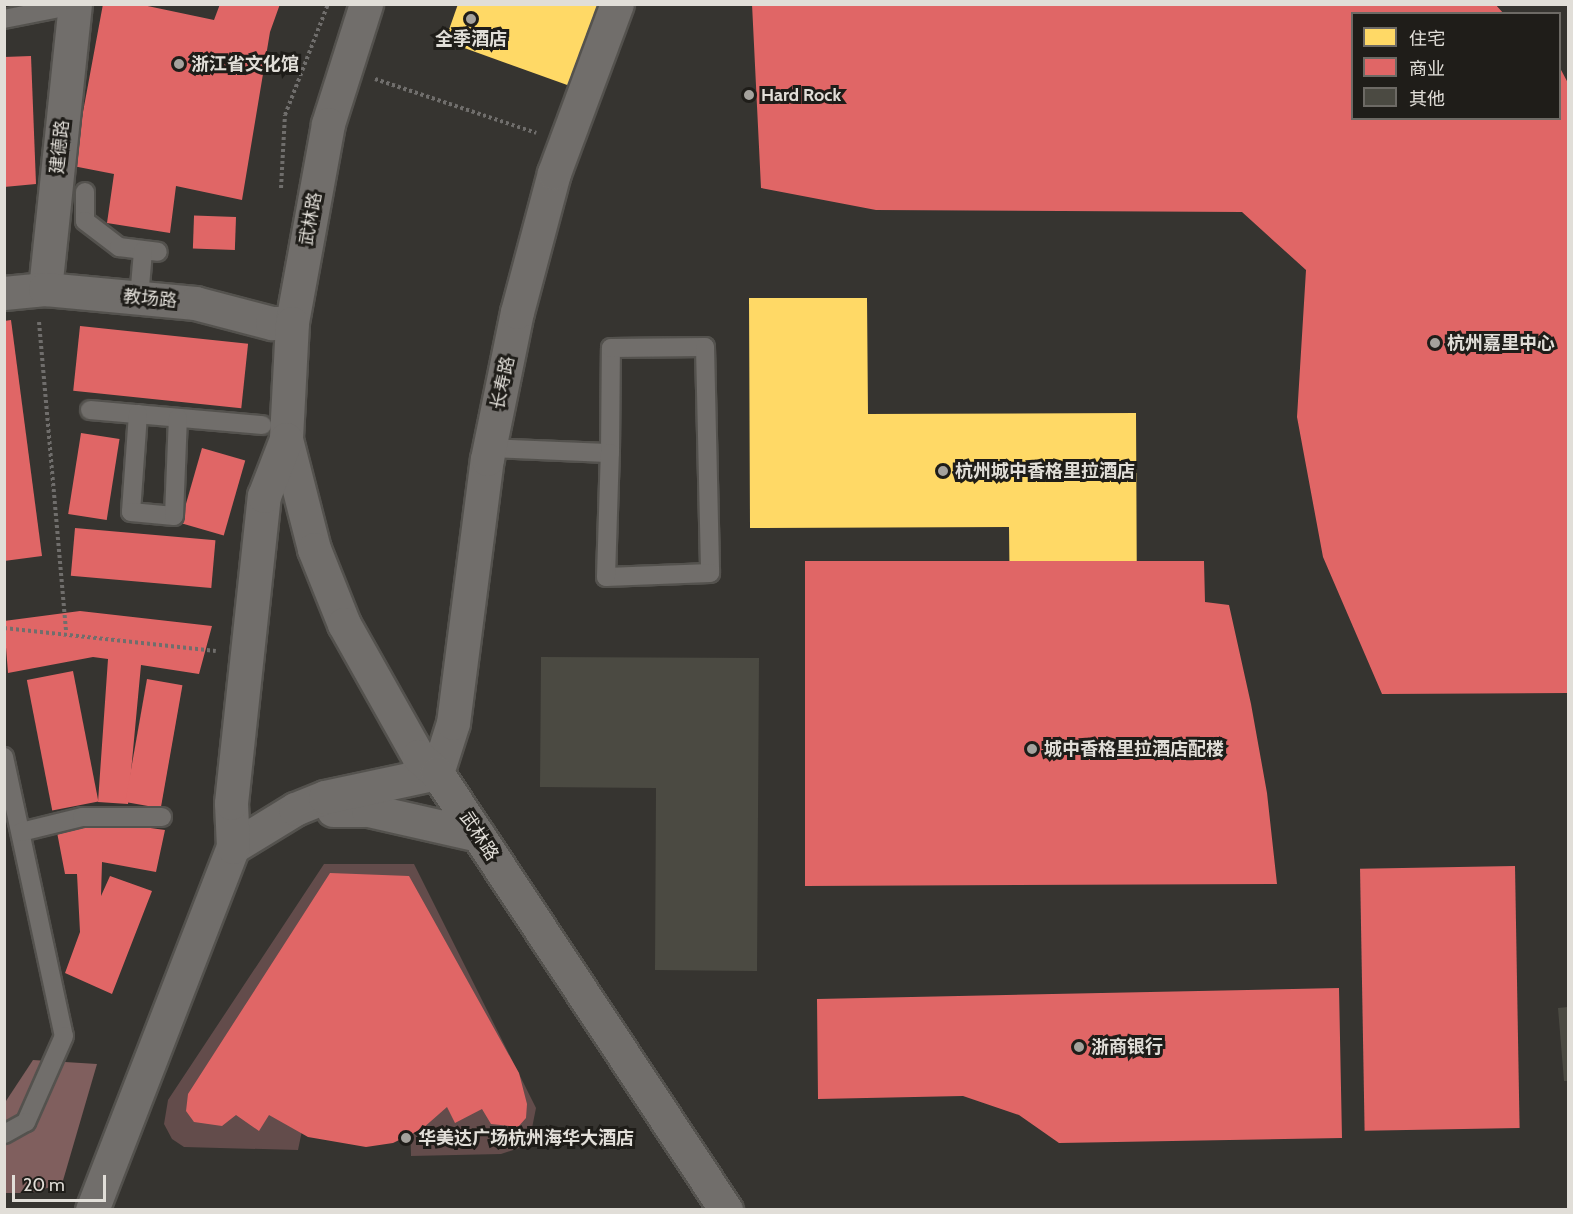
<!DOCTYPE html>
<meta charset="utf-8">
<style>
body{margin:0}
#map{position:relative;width:1573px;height:1214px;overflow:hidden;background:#363430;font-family:Cabin,"Noto Sans SC",sans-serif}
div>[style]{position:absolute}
.green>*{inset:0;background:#634c4b}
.forest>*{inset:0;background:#805f5e}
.homes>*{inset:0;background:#ffd966}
.shops>*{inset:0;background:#e06666;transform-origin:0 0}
.building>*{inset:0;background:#4b4a42}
.path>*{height:4px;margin-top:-2px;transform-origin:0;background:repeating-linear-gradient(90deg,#706e6c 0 3px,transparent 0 6px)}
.roads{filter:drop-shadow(2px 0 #54524e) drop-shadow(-2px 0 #54524e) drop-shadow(0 2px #54524e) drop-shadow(0 -2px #54524e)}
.service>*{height:18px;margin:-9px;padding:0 9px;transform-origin:9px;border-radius:9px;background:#716e6b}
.minor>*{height:33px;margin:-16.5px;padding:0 16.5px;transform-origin:16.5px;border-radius:16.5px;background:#716e6b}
.tertiary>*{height:33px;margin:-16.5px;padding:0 16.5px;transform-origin:16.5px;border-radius:16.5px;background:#716e6b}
.dots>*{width:16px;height:16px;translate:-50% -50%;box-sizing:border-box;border:3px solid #1f1d19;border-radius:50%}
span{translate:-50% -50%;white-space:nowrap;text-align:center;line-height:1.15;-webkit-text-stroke:6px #1f1d19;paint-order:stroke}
.poi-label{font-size:18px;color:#e1ded8;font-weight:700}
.left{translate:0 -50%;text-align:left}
.street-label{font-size:18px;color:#e1ded8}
.frame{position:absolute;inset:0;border:6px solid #e1ded8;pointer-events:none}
.legend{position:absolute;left:1351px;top:12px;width:210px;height:108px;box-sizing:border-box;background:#1f1d19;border:2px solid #6d6a65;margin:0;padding:8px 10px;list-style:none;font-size:18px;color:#e1ded8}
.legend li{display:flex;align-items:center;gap:12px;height:30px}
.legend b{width:30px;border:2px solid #6d6a65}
.scale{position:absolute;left:12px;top:1175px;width:94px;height:27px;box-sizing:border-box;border:3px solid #e1ded8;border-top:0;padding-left:8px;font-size:18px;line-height:21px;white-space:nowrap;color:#e1ded8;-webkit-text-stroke:4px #1f1d19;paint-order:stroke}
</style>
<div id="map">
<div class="green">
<i style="clip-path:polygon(324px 864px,414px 864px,536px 1108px,532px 1128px,522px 1147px,501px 1154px,411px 1156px,410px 1116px,305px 1116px,298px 1150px,184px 1147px,172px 1139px,164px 1124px,168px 1100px)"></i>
</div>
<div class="forest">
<i style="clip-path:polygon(33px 1060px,97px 1064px,62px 1184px,29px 1193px,5px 1193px,4px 1104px)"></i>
</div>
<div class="homes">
<i style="clip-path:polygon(458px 4px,599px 4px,570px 86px,445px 41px)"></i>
<i style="clip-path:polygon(749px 298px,867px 298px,868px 414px,1136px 413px,1137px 613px,1010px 614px,1009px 527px,750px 528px)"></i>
</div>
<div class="shops">
<i style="clip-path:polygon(103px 4px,138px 4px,214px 20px,220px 4px,280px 4px,270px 32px,242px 200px,176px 186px,170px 233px,107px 223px,114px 174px,73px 166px)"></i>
<i style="clip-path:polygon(752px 4px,1495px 4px,1504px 14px,1352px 14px,1352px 118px,1560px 118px,1560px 68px,1568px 83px,1568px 693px,1382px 694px,1323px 557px,1297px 417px,1306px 270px,1242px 212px,876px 210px,761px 188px)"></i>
<i style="clip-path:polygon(31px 56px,36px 184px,4px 187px,4px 57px)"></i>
<i style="left:236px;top:217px;width:33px;height:42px;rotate:92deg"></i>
<i style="clip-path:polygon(11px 320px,42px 556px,4px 561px,4px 321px)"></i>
<i style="left:80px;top:326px;width:169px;height:65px;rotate:6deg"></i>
<i style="left:81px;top:433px;width:39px;height:82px;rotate:9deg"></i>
<i style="left:202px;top:448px;width:45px;height:78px;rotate:16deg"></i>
<i style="left:75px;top:528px;width:141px;height:48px;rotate:5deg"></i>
<i style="clip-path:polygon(805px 561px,1204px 561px,1205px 602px,1229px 605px,1251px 704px,1267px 793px,1277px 884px,805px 886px)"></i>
<i style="clip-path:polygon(80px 611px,212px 626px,199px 674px,141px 665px,128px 804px,98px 802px,108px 659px,93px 657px,8px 673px,4px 621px)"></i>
<i style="left:73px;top:671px;width:133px;height:47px;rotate:79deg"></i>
<i style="left:147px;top:679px;width:36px;height:125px;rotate:10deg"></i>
<i style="clip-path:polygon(121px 824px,165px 830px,156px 872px,102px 862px,101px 896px,110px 876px,152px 891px,112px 994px,65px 973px,80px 932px,77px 874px,65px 874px,56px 827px)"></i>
<i style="left:1515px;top:866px;width:262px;height:155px;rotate:89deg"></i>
<i style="clip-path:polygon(330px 873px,409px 876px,519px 1073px,527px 1104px,526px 1118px,518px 1127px,491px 1124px,482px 1109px,455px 1123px,447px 1107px,422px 1129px,393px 1143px,366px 1147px,308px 1137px,269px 1115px,259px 1131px,236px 1115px,222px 1126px,194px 1122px,186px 1111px,188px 1094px)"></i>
<i style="clip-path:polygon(1339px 988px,1342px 1138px,1059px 1143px,1019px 1115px,963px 1096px,818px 1099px,817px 999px)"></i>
</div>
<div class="building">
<i style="clip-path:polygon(541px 657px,759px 658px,757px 971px,655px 970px,656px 788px,540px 787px)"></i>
<i style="clip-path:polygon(1568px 1007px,1568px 1081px,1564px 1081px,1558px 1008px)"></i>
</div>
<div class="path">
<i style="left:375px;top:79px;width:170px;rotate:18.5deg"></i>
<i style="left:281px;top:188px;width:73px;rotate:-86.9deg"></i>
<i style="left:285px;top:115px;width:119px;rotate:-68.8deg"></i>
<i style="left:39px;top:322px;width:312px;rotate:85deg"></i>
<i style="left:4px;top:628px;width:213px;rotate:6.2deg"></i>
</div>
<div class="roads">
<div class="service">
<i style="left:4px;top:19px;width:72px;rotate:-11.2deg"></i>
<i style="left:85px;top:192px;width:29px;rotate:90deg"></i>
<i style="left:85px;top:221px;width:43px;rotate:37.4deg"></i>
<i style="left:119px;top:247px;width:39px;rotate:7deg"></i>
<i style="left:139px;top:298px;width:47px;rotate:-85.1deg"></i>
<i style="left:90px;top:410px;width:173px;rotate:5deg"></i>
<i style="left:138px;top:414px;width:98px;rotate:94.1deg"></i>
<i style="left:131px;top:512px;width:43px;rotate:5.3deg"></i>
<i style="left:174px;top:516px;width:98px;rotate:-87.7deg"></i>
<i style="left:489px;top:448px;width:121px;rotate:2.4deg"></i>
<i style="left:610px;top:453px;width:105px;rotate:-89.5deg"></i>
<i style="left:611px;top:348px;width:94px;rotate:-0.6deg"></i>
<i style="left:705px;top:347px;width:226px;rotate:88.7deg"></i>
<i style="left:710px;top:573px;width:104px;rotate:177.8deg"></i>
<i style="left:606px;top:577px;width:124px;rotate:-88.2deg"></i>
<i style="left:4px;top:757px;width:285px;rotate:77.9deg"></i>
<i style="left:64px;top:1036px;width:94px;rotate:113.8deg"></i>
<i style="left:26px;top:1122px;width:25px;rotate:151deg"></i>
<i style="left:21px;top:832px;width:63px;rotate:-13.8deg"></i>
<i style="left:82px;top:817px;width:80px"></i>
</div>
<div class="minor">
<i style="left:45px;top:289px;width:287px;rotate:-84deg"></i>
<i style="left:4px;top:293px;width:41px;rotate:-5.6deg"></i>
<i style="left:45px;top:289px;width:151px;rotate:5.3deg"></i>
<i style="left:195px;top:303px;width:80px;rotate:14.6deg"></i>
<i style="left:272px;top:323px;width:20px"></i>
<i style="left:333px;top:810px;width:35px"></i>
<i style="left:368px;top:810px;width:113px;rotate:12.8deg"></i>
<i style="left:233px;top:847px;width:73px;rotate:-31.5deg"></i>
<i style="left:295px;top:809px;width:32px;rotate:-22deg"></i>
<i style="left:325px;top:797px;width:115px;rotate:-12.1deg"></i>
<i style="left:437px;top:773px;width:52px;rotate:-72.3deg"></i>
<i style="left:453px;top:723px;width:266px;rotate:-82.7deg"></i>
<i style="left:487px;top:459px;width:150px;rotate:-78.5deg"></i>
<i style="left:517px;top:312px;width:144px;rotate:-75.1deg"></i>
<i style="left:554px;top:173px;width:180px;rotate:-69.6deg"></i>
</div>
<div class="tertiary">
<i style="left:366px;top:4px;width:126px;rotate:107.6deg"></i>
<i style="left:328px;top:124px;width:202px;rotate:100.3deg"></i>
<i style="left:292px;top:323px;width:116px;rotate:93deg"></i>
<i style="left:286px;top:439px;width:114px;rotate:75.7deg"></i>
<i style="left:314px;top:549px;width:81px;rotate:68.2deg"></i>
<i style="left:344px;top:624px;width:151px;rotate:60.7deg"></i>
<i style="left:418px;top:756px;width:25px;rotate:42deg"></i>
<i style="left:437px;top:773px;width:524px;rotate:56.52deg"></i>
<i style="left:92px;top:1210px;width:389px;rotate:-68.8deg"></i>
<i style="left:233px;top:847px;width:44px;rotate:-92.6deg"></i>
<i style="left:231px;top:803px;width:309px;rotate:-83.9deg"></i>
<i style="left:264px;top:496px;width:61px;rotate:-68.9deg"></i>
</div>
</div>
<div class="dots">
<i style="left:471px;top:19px;background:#a5a29d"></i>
<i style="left:179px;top:64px;background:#a5a29d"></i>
<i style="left:749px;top:95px;background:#a5a29d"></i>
<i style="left:1435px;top:343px;background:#a5a29d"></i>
<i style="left:943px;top:471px;background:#a5a29d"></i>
<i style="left:1032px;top:749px;background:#a5a29d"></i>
<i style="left:1079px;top:1047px;background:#a5a29d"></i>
<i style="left:406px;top:1138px;background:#a5a29d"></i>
</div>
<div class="poi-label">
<span style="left:471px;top:39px">全季酒店</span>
<span class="left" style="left:191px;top:64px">浙江省文化馆</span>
<span class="left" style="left:761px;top:95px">Hard Rock</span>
<span class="left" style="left:1447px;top:343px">杭州嘉里中心</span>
<span class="left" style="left:955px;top:471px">杭州城中香格里拉酒店</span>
<span class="left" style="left:1044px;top:749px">城中香格里拉酒店配楼</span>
<span class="left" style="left:1091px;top:1047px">浙商银行</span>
<span class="left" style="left:418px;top:1138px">华美达广场杭州海华大酒店</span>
</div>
<div class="street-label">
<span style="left:60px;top:147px;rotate:-84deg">建德路</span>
<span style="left:311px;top:219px;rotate:-80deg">武林路</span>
<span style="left:150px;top:299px;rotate:5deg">教场路</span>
<span style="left:503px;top:383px;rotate:-78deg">长寿路</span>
<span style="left:479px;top:836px;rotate:57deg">武林路</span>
</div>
<div class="frame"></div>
<ul class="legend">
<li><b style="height:16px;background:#ffd966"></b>住宅</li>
<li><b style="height:16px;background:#e06666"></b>商业</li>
<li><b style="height:16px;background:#4b4a42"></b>其他</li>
</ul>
<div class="scale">20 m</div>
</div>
